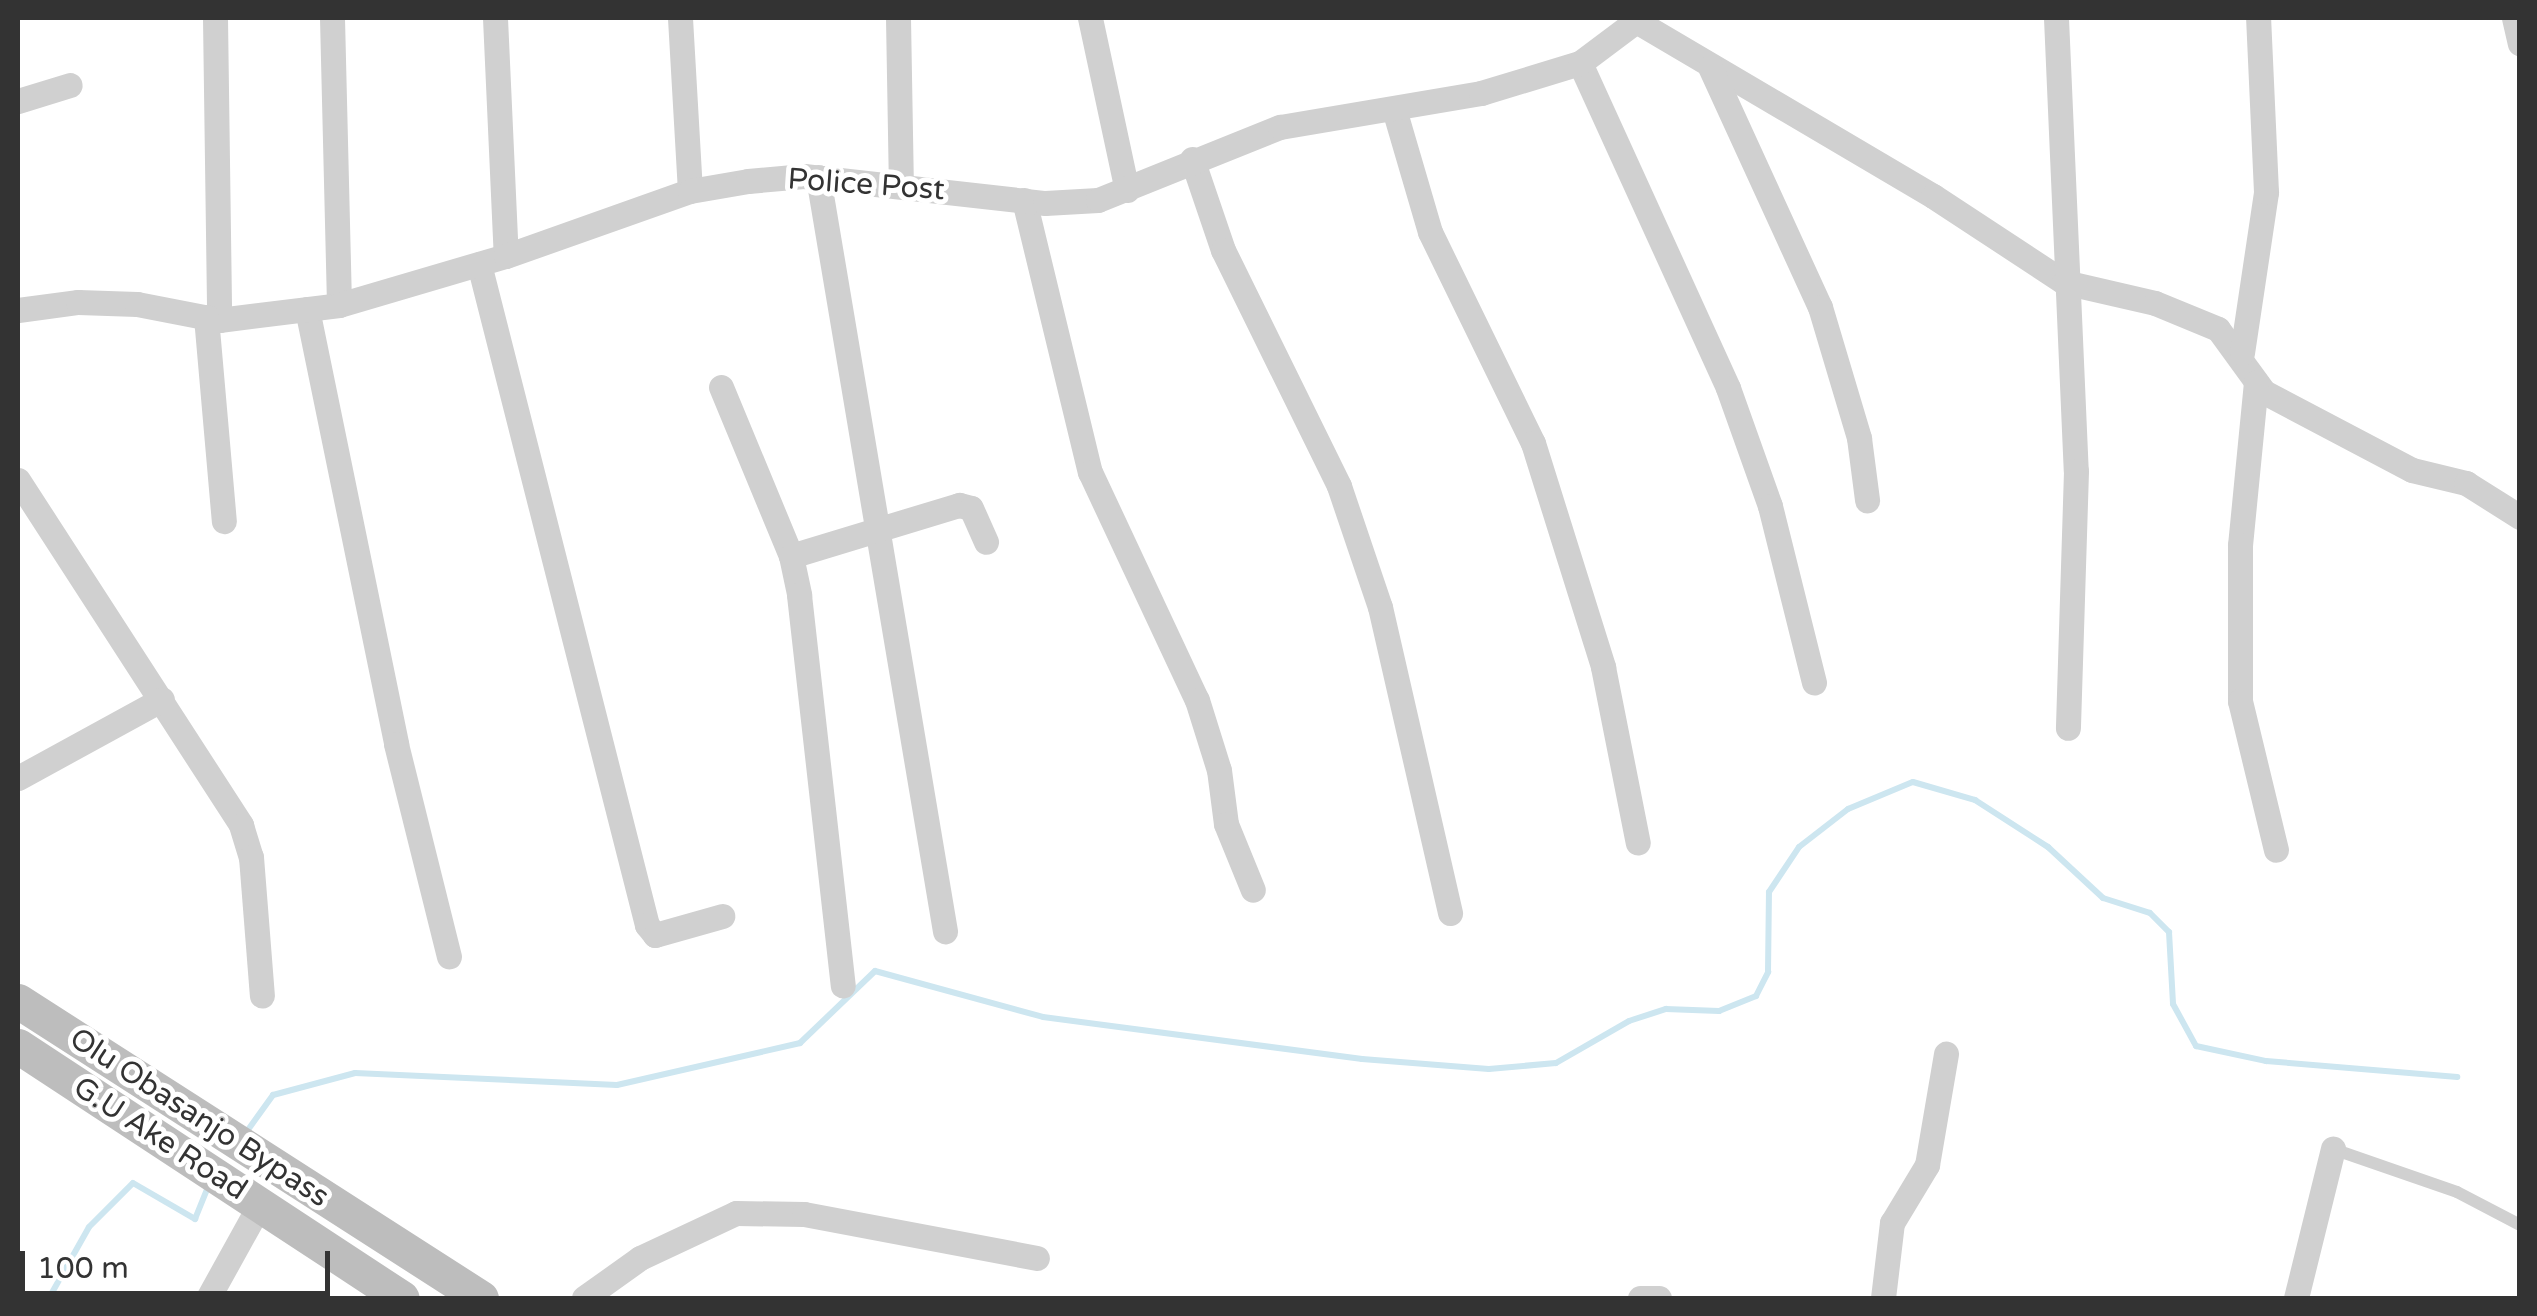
<!DOCTYPE html>
<style>
body{margin:0}
#map{position:relative;width:2537px;height:1316px;overflow:hidden;background:#fff;font-family:"Varela Round",sans-serif}
div>[style]{position:absolute}
.stream>*{height:6px;margin:-3px;padding:0 3px;transform-origin:3px;border-radius:3px;background:#cde6f0}
.lane>*{height:12px;margin:-6px;padding:0 6px;transform-origin:6px;border-radius:6px;background:#d0d0d0}
.street>*{height:25px;margin:-12.5px;padding:0 12.5px;transform-origin:12.5px;border-radius:12.5px;background:#d0d0d0}
.secondary>*{height:35px;margin:-17.5px;padding:0 17.5px;transform-origin:17.5px;border-radius:17.5px;background:#bdbdbd}
span{translate:-50% -50%;white-space:nowrap;text-align:center;line-height:1.15;-webkit-text-stroke:10px #fff;paint-order:stroke}
.street-label{font-size:30px;color:#333}
.frame{position:absolute;inset:0;border:20px solid #333;pointer-events:none}
.scale{position:absolute;left:20px;top:1251px;width:310px;height:45px;box-sizing:border-box;border:5px solid #333;border-top:0;padding-left:12px;font-size:30px;line-height:35px;white-space:nowrap;color:#333;-webkit-text-stroke:8px #fff;paint-order:stroke}
</style>
<div id="map">
<div class="stream">
<i style="left:245px;top:1134px;width:48px;rotate:-54.3deg"></i>
<i style="left:273px;top:1095px;width:85px;rotate:-15deg"></i>
<i style="left:355px;top:1073px;width:262px;rotate:2.6deg"></i>
<i style="left:617px;top:1085px;width:188px;rotate:-12.9deg"></i>
<i style="left:800px;top:1043px;width:104px;rotate:-43.8deg"></i>
<i style="left:875px;top:971px;width:174px;rotate:15.3deg"></i>
<i style="left:1043px;top:1017px;width:322px;rotate:7.5deg"></i>
<i style="left:1362px;top:1059px;width:127px;rotate:4.5deg"></i>
<i style="left:1489px;top:1069px;width:67px;rotate:-5.1deg"></i>
<i style="left:1556px;top:1063px;width:84px;rotate:-29.9deg"></i>
<i style="left:1629px;top:1021px;width:39px;rotate:-18deg"></i>
<i style="left:1666px;top:1009px;width:53px;rotate:2.2deg"></i>
<i style="left:1719px;top:1011px;width:40px;rotate:-22deg"></i>
<i style="left:1756px;top:996px;width:27px;rotate:-63deg"></i>
<i style="left:1768px;top:972px;width:80px;rotate:-89.3deg"></i>
<i style="left:1769px;top:892px;width:54px;rotate:-56.3deg"></i>
<i style="left:1799px;top:847px;width:62px;rotate:-37.8deg"></i>
<i style="left:1848px;top:809px;width:70px;rotate:-22.6deg"></i>
<i style="left:1913px;top:782px;width:65px;rotate:16.2deg"></i>
<i style="left:1975px;top:800px;width:87px;rotate:32.8deg"></i>
<i style="left:2048px;top:847px;width:75px;rotate:42.8deg"></i>
<i style="left:2103px;top:898px;width:49px;rotate:17.7deg"></i>
<i style="left:2150px;top:913px;width:27px;rotate:45deg"></i>
<i style="left:2169px;top:932px;width:72px;rotate:86.8deg"></i>
<i style="left:2173px;top:1004px;width:48px;rotate:61.3deg"></i>
<i style="left:2196px;top:1046px;width:72px;rotate:12.1deg"></i>
<i style="left:2266px;top:1061px;width:192px;rotate:4.8deg"></i>
<i style="left:49px;top:1298px;width:81px;rotate:-60.6deg"></i>
<i style="left:89px;top:1227px;width:62px;rotate:-45deg"></i>
<i style="left:133px;top:1183px;width:72px;rotate:30.1deg"></i>
<i style="left:195px;top:1219px;width:35px;rotate:-68deg"></i>
</div>
<div class="lane">
<i style="left:2333px;top:1149px;width:131px;rotate:19.1deg"></i>
<i style="left:2457px;top:1192px;width:71px;rotate:27.6deg"></i>
</div>
<div class="street">
<i style="left:215px;top:18px;width:302px;rotate:89.2deg"></i>
<i style="left:332px;top:18px;width:287px;rotate:88.6deg"></i>
<i style="left:495px;top:18px;width:238px;rotate:87.4deg"></i>
<i style="left:680px;top:18px;width:173px;rotate:86.7deg"></i>
<i style="left:898px;top:18px;width:167px;rotate:89deg"></i>
<i style="left:1090px;top:18px;width:176px;rotate:77.9deg"></i>
<i style="left:1631px;top:18px;width:351px;rotate:30.5deg"></i>
<i style="left:1933px;top:196px;width:157px;rotate:33.3deg"></i>
<i style="left:2064px;top:282px;width:93px;rotate:13deg"></i>
<i style="left:2155px;top:303px;width:68px;rotate:22.4deg"></i>
<i style="left:2218px;top:329px;width:78px;rotate:53.9deg"></i>
<i style="left:2264px;top:392px;width:167px;rotate:27.8deg"></i>
<i style="left:2412px;top:470px;width:56px;rotate:13.5deg"></i>
<i style="left:2466px;top:483px;width:64px;rotate:32.2deg"></i>
<i style="left:2056px;top:18px;width:453px;rotate:87.5deg"></i>
<i style="left:2076px;top:471px;width:257px;rotate:91.8deg"></i>
<i style="left:2514px;top:18px;width:26px;rotate:77deg"></i>
<i style="left:1580px;top:63px;width:357px;rotate:65.5deg"></i>
<i style="left:1728px;top:388px;width:125px;rotate:70.4deg"></i>
<i style="left:1770px;top:506px;width:182px;rotate:76deg"></i>
<i style="left:1710px;top:67px;width:264px;rotate:65.4deg"></i>
<i style="left:1820px;top:307px;width:137px;rotate:73.4deg"></i>
<i style="left:1859px;top:438px;width:63px;rotate:82.6deg"></i>
<i style="left:18px;top:101px;width:54px;rotate:-17.1deg"></i>
<i style="left:1394px;top:109px;width:128px;rotate:73.7deg"></i>
<i style="left:1430px;top:232px;width:235px;rotate:64deg"></i>
<i style="left:1533px;top:443px;width:235px;rotate:72.6deg"></i>
<i style="left:1603px;top:667px;width:179px;rotate:78.8deg"></i>
<i style="left:1192px;top:159px;width:96px;rotate:71.2deg"></i>
<i style="left:1223px;top:250px;width:263px;rotate:63.8deg"></i>
<i style="left:1339px;top:486px;width:128px;rotate:71.3deg"></i>
<i style="left:1380px;top:607px;width:314px;rotate:77.1deg"></i>
<i style="left:818px;top:177px;width:765px;rotate:80.44deg"></i>
<i style="left:1024px;top:200px;width:280px;rotate:76.4deg"></i>
<i style="left:1090px;top:472px;width:252px;rotate:64.9deg"></i>
<i style="left:1197px;top:700px;width:73px;rotate:72.6deg"></i>
<i style="left:1219px;top:770px;width:54px;rotate:82.6deg"></i>
<i style="left:1226px;top:824px;width:71px;rotate:67.8deg"></i>
<i style="left:479px;top:264px;width:682px;rotate:75.74deg"></i>
<i style="left:647px;top:925px;width:13px;rotate:51deg"></i>
<i style="left:655px;top:935px;width:70px;rotate:-15.8deg"></i>
<i style="left:307px;top:309px;width:444px;rotate:78.4deg"></i>
<i style="left:396px;top:744px;width:219px;rotate:76deg"></i>
<i style="left:18px;top:310px;width:61px;rotate:-7.6deg"></i>
<i style="left:78px;top:302px;width:59px;rotate:1.9deg"></i>
<i style="left:137px;top:304px;width:84px;rotate:11deg"></i>
<i style="left:219px;top:320px;width:121px;rotate:-7.1deg"></i>
<i style="left:339px;top:305px;width:174px;rotate:-16.4deg"></i>
<i style="left:506px;top:256px;width:195px;rotate:-19.5deg"></i>
<i style="left:690px;top:191px;width:59px;rotate:-9.8deg"></i>
<i style="left:748px;top:181px;width:56px;rotate:-5.1deg"></i>
<i style="left:804px;top:176px;width:243px;rotate:6.4deg"></i>
<i style="left:1045px;top:203px;width:53px;rotate:-3.2deg"></i>
<i style="left:1098px;top:200px;width:196px;rotate:-21.9deg"></i>
<i style="left:1280px;top:127px;width:204px;rotate:-9.6deg"></i>
<i style="left:1481px;top:93px;width:103px;rotate:-16.9deg"></i>
<i style="left:1580px;top:63px;width:75px;rotate:-36.9deg"></i>
<i style="left:206px;top:317px;width:205px;rotate:85deg"></i>
<i style="left:2242px;top:353px;width:163px;rotate:-81.5deg"></i>
<i style="left:2266px;top:192px;width:174px;rotate:-92.6deg"></i>
<i style="left:2256px;top:382px;width:164px;rotate:95.6deg"></i>
<i style="left:2240px;top:545px;width:156px;rotate:90deg"></i>
<i style="left:2240px;top:701px;width:153px;rotate:76.4deg"></i>
<i style="left:721px;top:387px;width:183px;rotate:67.5deg"></i>
<i style="left:791px;top:556px;width:40px;rotate:78deg"></i>
<i style="left:799px;top:595px;width:393px;rotate:83.6deg"></i>
<i style="left:18px;top:480px;width:411px;rotate:57.1deg"></i>
<i style="left:241px;top:825px;width:34px;rotate:73deg"></i>
<i style="left:251px;top:857px;width:139px;rotate:85.5deg"></i>
<i style="left:791px;top:556px;width:176px;rotate:-16.9deg"></i>
<i style="left:959px;top:505px;width:12px;rotate:14deg"></i>
<i style="left:971px;top:508px;width:37px;rotate:66deg"></i>
<i style="left:18px;top:778px;width:164px;rotate:-28.7deg"></i>
<i style="left:208px;top:1298px;width:107px;rotate:-61deg"></i>
<i style="left:584px;top:1298px;width:69px;rotate:-35.5deg"></i>
<i style="left:640px;top:1258px;width:106px;rotate:-25.1deg"></i>
<i style="left:736px;top:1213px;width:68px;rotate:0.8deg"></i>
<i style="left:804px;top:1214px;width:237px;rotate:10.7deg"></i>
<i style="left:1640px;top:1298px;width:19px"></i>
<i style="left:1883px;top:1298px;width:76px;rotate:-83.2deg"></i>
<i style="left:1892px;top:1223px;width:68px;rotate:-58.9deg"></i>
<i style="left:1927px;top:1165px;width:113px;rotate:-80.3deg"></i>
<i style="left:2296px;top:1298px;width:154px;rotate:-76.1deg"></i>
</div>
<div class="secondary">
<i style="left:18px;top:1001px;width:550px;rotate:32.68deg"></i>
<i style="left:18px;top:1046px;width:459px;rotate:33.3deg"></i>
</div>
<div class="street-label">
<span style="left:866px;top:185px;rotate:4deg">Police Post</span>
<span style="left:199px;top:1118px;rotate:33deg">Olu Obasanjo Bypass</span>
<span style="left:160px;top:1139px;rotate:33deg">G.U Ake Road</span>
</div>
<div class="frame"></div>
<div class="scale">100 m</div>
</div>
